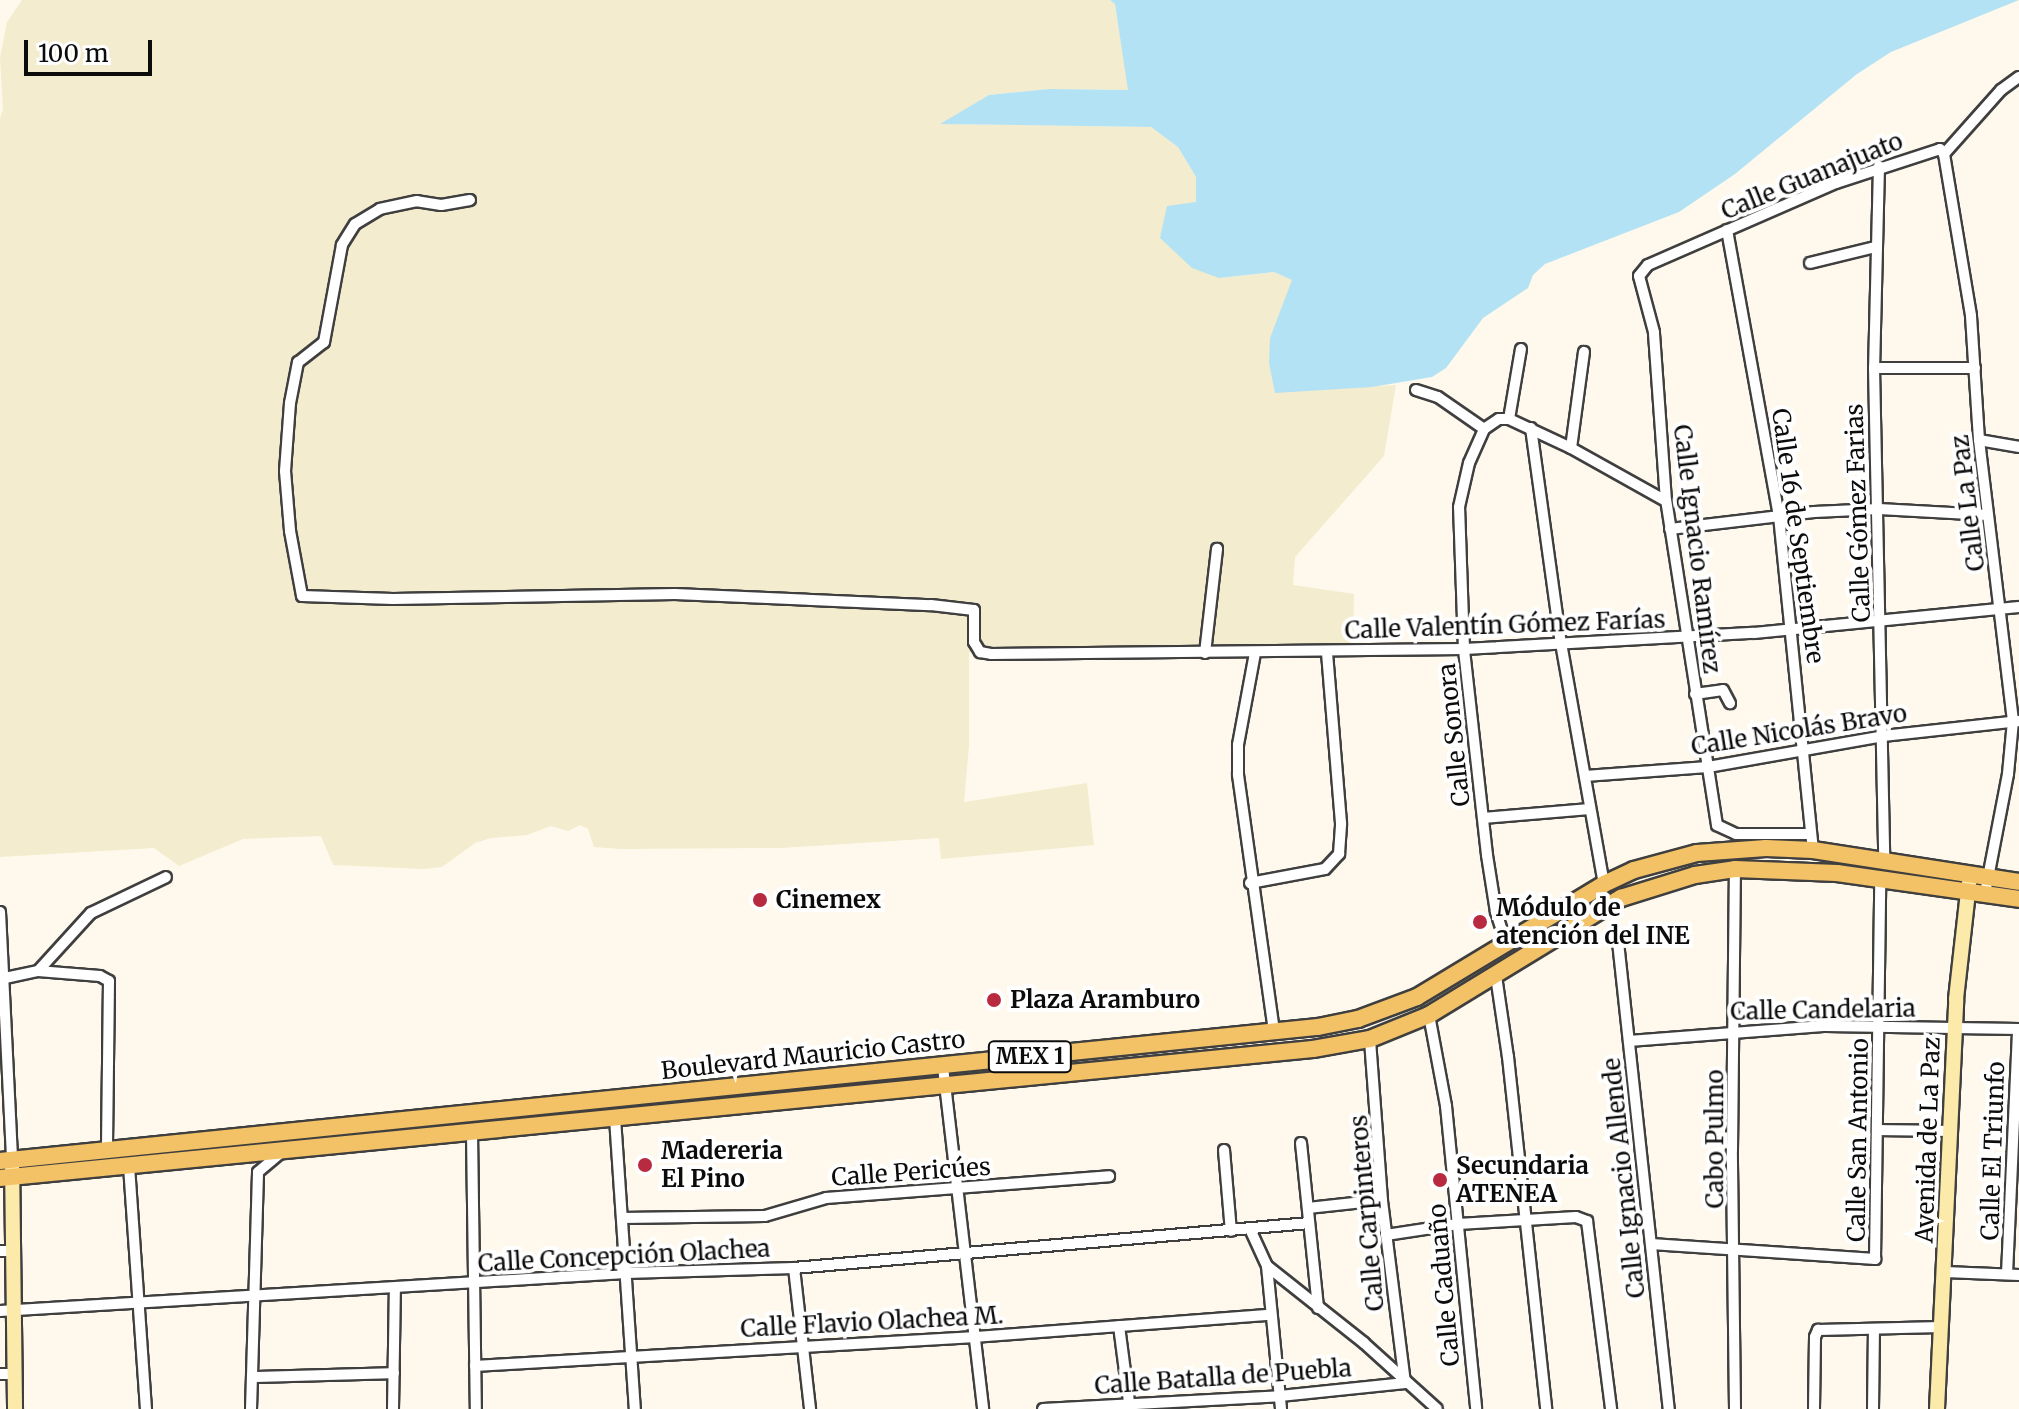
<!DOCTYPE html>
<meta charset="utf-8">
<style>
body{margin:0}
#map{position:relative;width:2019px;height:1409px;overflow:hidden;background:#fef9ec;font-family:Merriweather,serif}
div>[style]{position:absolute}
.farmland>*{inset:0;background:#f3ecce}
.water>*{inset:0;background:#b3e2f4}
.roads{filter:drop-shadow(2px 0 #3f3f3f) drop-shadow(-2px 0 #3f3f3f) drop-shadow(0 2px #3f3f3f) drop-shadow(0 -2px #3f3f3f)}
.street>*{height:10px;margin:-5px;padding:0 5px;transform-origin:5px;border-radius:5px;background:#fff}
.secondary>*{height:14px;margin:-7px;padding:0 7px;transform-origin:7px;border-radius:7px;background:#fceaaa}
.primary>*{height:16px;margin:-8px;padding:0 8px;transform-origin:8px;border-radius:8px;background:#f3c267}
.dots>*{width:22px;height:22px;translate:-50% -50%;box-sizing:border-box;border:4px solid #fff;border-radius:50%}
span{translate:-50% -50%;white-space:nowrap;text-align:center;line-height:1.15;-webkit-text-stroke:8px #fff;paint-order:stroke}
.shield-label span{padding:2px 6px;background:#fff;border:2px solid;border-radius:6px;-webkit-text-stroke-width:0}
.shield-label{font-size:22px;color:#0c0c0c;font-weight:700}
.street-label{font-size:24px;color:#0c0c0c}
.poi-label{font-size:24px;color:#0c0c0c;font-weight:700}
.left{translate:0 -50%;text-align:left}
.scale{position:absolute;left:24px;top:40px;width:128px;height:36px;box-sizing:border-box;border:4px solid #0c0c0c;border-top:0;padding-left:10px;font-size:24px;line-height:28px;white-space:nowrap;color:#0c0c0c;-webkit-text-stroke:6px #fff;paint-order:stroke}
</style>
<div id="map">
<div class="farmland">
<i style="clip-path:polygon(22px 0,1110px 0,1115px 4px,1129px 90px,1049px 89px,989px 95px,942px 124px,1151px 127px,1178px 147px,1196px 177px,1196px 202px,1219px 278px,1274px 272px,1293px 280px,1270px 338px,1275px 392px,1396px 385px,1384px 456px,1295px 557px,1293px 585px,1354px 594px,1353px 646px,969px 652px,969px 746px,964px 802px,1087px 783px,1094px 845px,941px 859px,939px 838px,781px 848px,621px 849px,594px 847px,588px 829px,580px 825px,568px 831px,551px 826px,527px 835px,491px 838px,475px 843px,442px 867px,424px 869px,333px 865px,321px 836px,243px 839px,179px 866px,154px 848px,0 857px,0 119px,3px 109px,0 58px,7px 22px)"></i>
</div>
<div class="water">
<i style="clip-path:polygon(1110px 0,2019px 0,1891px 52px,1857px 74px,1735px 174px,1679px 212px,1545px 264px,1533px 275px,1528px 288px,1483px 318px,1446px 368px,1432px 377px,1372px 387px,1275px 393px,1269px 363px,1270px 338px,1292px 280px,1274px 272px,1219px 278px,1192px 268px,1160px 238px,1167px 206px,1196px 202px,1196px 177px,1178px 147px,1151px 127px,940px 124px,989px 95px,1049px 89px,1128px 90px,1115px 4px)"></i>
</div>
<div class="roads">
<div class="street">
<i style="left:1944px;top:154px;width:164px;rotate:80.5deg"></i>
<i style="left:1971px;top:316px;width:124px;rotate:86.3deg"></i>
<i style="left:1979px;top:440px;width:283px;rotate:83.1deg"></i>
<i style="left:2013px;top:721px;width:53px;rotate:95.4deg"></i>
<i style="left:2008px;top:774px;width:122px;rotate:100.9deg"></i>
<i style="left:1879px;top:166px;width:202px;rotate:91.4deg"></i>
<i style="left:1874px;top:368px;width:491px;rotate:88.8deg"></i>
<i style="left:470px;top:200px;width:29px;rotate:170deg"></i>
<i style="left:441px;top:205px;width:24px;rotate:-171deg"></i>
<i style="left:417px;top:201px;width:38px;rotate:168deg"></i>
<i style="left:380px;top:209px;width:29px;rotate:149deg"></i>
<i style="left:355px;top:224px;width:25px;rotate:122deg"></i>
<i style="left:342px;top:245px;width:99px;rotate:100.5deg"></i>
<i style="left:324px;top:342px;width:33px;rotate:142deg"></i>
<i style="left:298px;top:362px;width:42px;rotate:101deg"></i>
<i style="left:290px;top:403px;width:68px;rotate:94.2deg"></i>
<i style="left:285px;top:471px;width:60px;rotate:85.2deg"></i>
<i style="left:290px;top:531px;width:66px;rotate:79.5deg"></i>
<i style="left:302px;top:596px;width:91px;rotate:1.9deg"></i>
<i style="left:393px;top:599px;width:282px;rotate:-1deg"></i>
<i style="left:675px;top:594px;width:256px;rotate:2.5deg"></i>
<i style="left:931px;top:605px;width:43px;rotate:6.6deg"></i>
<i style="left:974px;top:610px;width:32px;rotate:90deg"></i>
<i style="left:974px;top:642px;width:12px;rotate:59deg"></i>
<i style="left:980px;top:652px;width:11px;rotate:10deg"></i>
<i style="left:991px;top:654px;width:473px;rotate:-0.6deg"></i>
<i style="left:1464px;top:649px;width:290px;rotate:-3.2deg"></i>
<i style="left:1754px;top:633px;width:266px;rotate:-5.6deg"></i>
<i style="left:1727px;top:230px;width:291px;rotate:79.7deg"></i>
<i style="left:1779px;top:516px;width:336px;rotate:84.2deg"></i>
<i style="left:1810px;top:263px;width:67px;rotate:-13.8deg"></i>
<i style="left:1874px;top:368px;width:101px"></i>
<i style="left:1416px;top:390px;width:23px;rotate:18deg"></i>
<i style="left:1438px;top:397px;width:56px;rotate:34.8deg"></i>
<i style="left:1509px;top:419px;width:71px;rotate:-80.3deg"></i>
<i style="left:1531px;top:428px;width:217px;rotate:82.1deg"></i>
<i style="left:1561px;top:643px;width:245px;rotate:79.9deg"></i>
<i style="left:1979px;top:440px;width:41px;rotate:9.9deg"></i>
<i style="left:1571px;top:448px;width:97px;rotate:-82.3deg"></i>
<i style="left:1670px;top:529px;width:145px;rotate:-6.7deg"></i>
<i style="left:1814px;top:512px;width:65px;rotate:-2.6deg"></i>
<i style="left:1879px;top:509px;width:109px;rotate:3.2deg"></i>
<i style="left:1205px;top:653px;width:105px;rotate:-83.4deg"></i>
<i style="left:1255px;top:653px;width:94px;rotate:100.5deg"></i>
<i style="left:1238px;top:745px;width:30px;rotate:90deg"></i>
<i style="left:1238px;top:775px;width:260px;rotate:82deg"></i>
<i style="left:1695px;top:694px;width:28px;rotate:-8deg"></i>
<i style="left:1723px;top:690px;width:15px;rotate:62deg"></i>
<i style="left:1585px;top:776px;width:123px;rotate:-4.2deg"></i>
<i style="left:1708px;top:767px;width:178px;rotate:-10deg"></i>
<i style="left:1883px;top:736px;width:137px;rotate:-6.3deg"></i>
<i style="left:1483px;top:818px;width:107px;rotate:-4.8deg"></i>
<i style="left:1811px;top:834px;width:75px;rotate:180deg"></i>
<i style="left:1736px;top:834px;width:21px;rotate:-155deg"></i>
<i style="left:1717px;top:825px;width:328px;rotate:-98.9deg"></i>
<i style="left:1666px;top:501px;width:169px;rotate:-94.1deg"></i>
<i style="left:1654px;top:332px;width:58px;rotate:-105deg"></i>
<i style="left:1639px;top:276px;width:14px;rotate:-51deg"></i>
<i style="left:1648px;top:265px;width:205px;rotate:-23.6deg"></i>
<i style="left:1836px;top:183px;width:109px;rotate:-18.1deg"></i>
<i style="left:1940px;top:149px;width:6px;rotate:51deg"></i>
<i style="left:1944px;top:154px;width:86px;rotate:-48.3deg"></i>
<i style="left:2001px;top:90px;width:22px;rotate:-36deg"></i>
<i style="left:1250px;top:883px;width:76px;rotate:-10.6deg"></i>
<i style="left:1325px;top:869px;width:21px;rotate:-47deg"></i>
<i style="left:1339px;top:854px;width:31px;rotate:-86deg"></i>
<i style="left:1341px;top:823px;width:172px;rotate:-94.7deg"></i>
<i style="left:0;top:912px;width:248px;rotate:87.2deg"></i>
<i style="left:1618px;top:942px;width:470px;rotate:83.8deg"></i>
<i style="left:1506px;top:943px;width:33px;rotate:-108deg"></i>
<i style="left:1496px;top:912px;width:58px;rotate:-99deg"></i>
<i style="left:1487px;top:855px;width:207px;rotate:-96.4deg"></i>
<i style="left:1464px;top:649px;width:142px;rotate:-92deg"></i>
<i style="left:1459px;top:507px;width:45px;rotate:-77.2deg"></i>
<i style="left:1469px;top:463px;width:37px;rotate:-66deg"></i>
<i style="left:1484px;top:429px;width:18px;rotate:-34deg"></i>
<i style="left:1499px;top:419px;width:10px"></i>
<i style="left:1509px;top:419px;width:68px;rotate:25.1deg"></i>
<i style="left:1571px;top:448px;width:109px;rotate:29.2deg"></i>
<i style="left:38px;top:971px;width:62px;rotate:4.6deg"></i>
<i style="left:100px;top:976px;width:10px;rotate:29deg"></i>
<i style="left:109px;top:981px;width:169px;rotate:90.7deg"></i>
<i style="left:1496px;top:976px;width:82px;rotate:81.6deg"></i>
<i style="left:1508px;top:1057px;width:354px;rotate:83.8deg"></i>
<i style="left:5px;top:978px;width:34px;rotate:-12deg"></i>
<i style="left:38px;top:971px;width:79px;rotate:-47.6deg"></i>
<i style="left:91px;top:913px;width:83px;rotate:-25.6deg"></i>
<i style="left:1429px;top:1015px;width:93px;rotate:79.4deg"></i>
<i style="left:1446px;top:1106px;width:304px;rotate:84.3deg"></i>
<i style="left:1629px;top:1041px;width:198px;rotate:-4.4deg"></i>
<i style="left:1826px;top:1026px;width:193px;rotate:0.9deg"></i>
<i style="left:943px;top:1067px;width:344px;rotate:83.3deg"></i>
<i style="left:615px;top:1118px;width:292px;rotate:86.1deg"></i>
<i style="left:1879px;top:1130px;width:71px;rotate:0.8deg"></i>
<i style="left:472px;top:1133px;width:276px;rotate:89.2deg"></i>
<i style="left:1301px;top:1143px;width:166px;rotate:84.1deg"></i>
<i style="left:1224px;top:1150px;width:81px;rotate:85.1deg"></i>
<i style="left:129px;top:1166px;width:244px;rotate:86deg"></i>
<i style="left:1308px;top:1208px;width:74px;rotate:-6.2deg"></i>
<i style="left:622px;top:1218px;width:143px;rotate:-0.8deg"></i>
<i style="left:765px;top:1216px;width:64px;rotate:-16.4deg"></i>
<i style="left:826px;top:1198px;width:284px;rotate:-4.4deg"></i>
<i style="left:1250px;top:1229px;width:41px;rotate:65.3deg"></i>
<i style="left:1267px;top:1266px;width:124px;rotate:38.4deg"></i>
<i style="left:1364px;top:1343px;width:98px;rotate:42.1deg"></i>
<i style="left:1386px;top:1235px;width:73px;rotate:-8.7deg"></i>
<i style="left:1458px;top:1224px;width:118px;rotate:-3.4deg"></i>
<i style="left:1576px;top:1217px;width:12px;rotate:20deg"></i>
<i style="left:1587px;top:1221px;width:190px;rotate:82.7deg"></i>
<i style="left:1651px;top:1244px;width:225px;rotate:3.8deg"></i>
<i style="left:1875px;top:1259px;width:381px;rotate:-89.2deg"></i>
<i style="left:0;top:1251px;width:13px"></i>
<i style="left:1267px;top:1266px;width:144px;rotate:84.4deg"></i>
<i style="left:794px;top:1268px;width:142px;rotate:83.5deg"></i>
<i style="left:1945px;top:1272px;width:74px;rotate:2.3deg"></i>
<i style="left:2007px;top:1274px;width:245px;rotate:-87.4deg"></i>
<i style="left:0;top:1311px;width:627px;rotate:-3.47deg"></i>
<i style="left:626px;top:1273px;width:168px;rotate:-1.7deg"></i>
<i style="left:794px;top:1268px;width:517px;rotate:-4.99deg"></i>
<i style="left:1119px;top:1326px;width:84px;rotate:82.5deg"></i>
<i style="left:475px;top:1366px;width:501px;rotate:-3.32deg"></i>
<i style="left:975px;top:1337px;width:297px;rotate:-4.3deg"></i>
<i style="left:0;top:1374px;width:15px"></i>
<i style="left:252px;top:1377px;width:142px;rotate:-1.6deg"></i>
<i style="left:251px;top:1409px;width:237px;rotate:-88.3deg"></i>
<i style="left:258px;top:1172px;width:33px;rotate:-40deg"></i>
<i style="left:393px;top:1409px;width:121px;rotate:-89.1deg"></i>
<i style="left:1043px;top:1409px;width:237px;rotate:-3.1deg"></i>
<i style="left:1280px;top:1396px;width:126px;rotate:-5.9deg"></i>
<i style="left:1405px;top:1383px;width:184px;rotate:-97.2deg"></i>
<i style="left:1382px;top:1200px;width:161px;rotate:-94.3deg"></i>
<i style="left:1735px;top:1409px;width:259px;rotate:-90.7deg"></i>
<i style="left:1732px;top:1150px;width:281px;rotate:-89.4deg"></i>
<i style="left:1814px;top:1409px;width:72px;rotate:-89.2deg"></i>
<i style="left:1815px;top:1337px;width:8px;rotate:-67deg"></i>
<i style="left:1818px;top:1330px;width:123px;rotate:-1.4deg"></i>
<i style="left:1873px;top:1409px;width:80px;rotate:-89.3deg"></i>
</div>
<div class="secondary">
<i style="left:12px;top:1160px;width:249px;rotate:89.3deg"></i>
<i style="left:1937px;top:1409px;width:410px;rotate:-87.3deg"></i>
<i style="left:1956px;top:999px;width:117px;rotate:-83.6deg"></i>
</div>
<div class="primary">
<i style="left:0;top:1161px;width:1325px;rotate:-5.81deg"></i>
<i style="left:1318px;top:1027px;width:41px;rotate:-11.3deg"></i>
<i style="left:1358px;top:1019px;width:63px;rotate:-20.4deg"></i>
<i style="left:1417px;top:997px;width:218px;rotate:-31.1deg"></i>
<i style="left:1604px;top:884px;width:33px;rotate:-25deg"></i>
<i style="left:1634px;top:870px;width:65px;rotate:-15.1deg"></i>
<i style="left:1697px;top:853px;width:69px;rotate:-4.1deg"></i>
<i style="left:1766px;top:848px;width:47px;rotate:2.4deg"></i>
<i style="left:1813px;top:850px;width:208px;rotate:8.8deg"></i>
<i style="left:0;top:1178px;width:1319px;rotate:-5.61deg"></i>
<i style="left:1313px;top:1049px;width:58px;rotate:-10deg"></i>
<i style="left:1370px;top:1039px;width:64px;rotate:-22.1deg"></i>
<i style="left:1429px;top:1015px;width:225px;rotate:-31.4deg"></i>
<i style="left:1621px;top:898px;width:77px;rotate:-17.3deg"></i>
<i style="left:1695px;top:875px;width:40px;rotate:-8.5deg"></i>
<i style="left:1735px;top:869px;width:102px;rotate:2.2deg"></i>
<i style="left:1837px;top:873px;width:184px;rotate:8.1deg"></i>
</div>
</div>
<div class="dots">
<i style="left:760px;top:900px;background:#b72a40"></i>
<i style="left:1480px;top:922px;background:#b72a40"></i>
<i style="left:994px;top:1000px;background:#b72a40"></i>
<i style="left:645px;top:1165px;background:#b72a40"></i>
<i style="left:1440px;top:1180px;background:#b72a40"></i>
</div>
<div class="shield-label">
<span style="left:1030px;top:1057px">MEX 1</span>
</div>
<div class="street-label">
<span style="left:1812px;top:176px;rotate:-22deg">Calle Guanajuato</span>
<span style="left:1968px;top:503px;rotate:-97deg">Calle La Paz</span>
<span style="left:1858px;top:513px;rotate:-92deg">Calle Gómez Farias</span>
<span style="left:1798px;top:536px;rotate:82deg">Calle 16 de Septiembre</span>
<span style="left:1697px;top:549px;rotate:83deg">Calle Ignacio Ramírez</span>
<span style="left:1505px;top:625px;rotate:-2deg">Calle Valentín Gómez Farías</span>
<span style="left:1799px;top:730px;rotate:-9deg">Calle Nicolás Bravo</span>
<span style="left:1454px;top:735px;rotate:-96deg">Calle Sonora</span>
<span style="left:1823px;top:1010px;rotate:-1deg">Calle Candelaria</span>
<span style="left:813px;top:1055px;rotate:-6deg">Boulevard Mauricio Castro</span>
<span style="left:1715px;top:1139px;rotate:-90deg">Cabo Pulmo</span>
<span style="left:1858px;top:1140px;rotate:-89deg">Calle San Antonio</span>
<span style="left:1928px;top:1140px;rotate:-88deg">Avenida de La Paz</span>
<span style="left:1993px;top:1151px;rotate:-88deg">Calle El Triunfo</span>
<span style="left:911px;top:1172px;rotate:-4deg">Calle Pericúes</span>
<span style="left:1624px;top:1178px;rotate:-96deg">Calle Ignacio Allende</span>
<span style="left:1367px;top:1213px;rotate:-95deg">Calle Carpinteros</span>
<span style="left:624px;top:1256px;rotate:-3deg">Calle Concepción Olachea</span>
<span style="left:1444px;top:1285px;rotate:-95deg">Calle Caduaño</span>
<span style="left:872px;top:1322px;rotate:-3deg">Calle Flavio Olachea M.</span>
<span style="left:1223px;top:1377px;rotate:-4deg">Calle Batalla de Puebla</span>
</div>
<div class="poi-label">
<span class="left" style="left:776px;top:900px">Cinemex</span>
<span class="left" style="left:1496px;top:922px">Módulo de<br>atención del INE</span>
<span class="left" style="left:1010px;top:1000px">Plaza Aramburo</span>
<span class="left" style="left:661px;top:1165px">Madereria<br>El Pino</span>
<span class="left" style="left:1456px;top:1180px">Secundaria<br>ATENEA</span>
</div>
<div class="scale">100 m</div>
</div>
